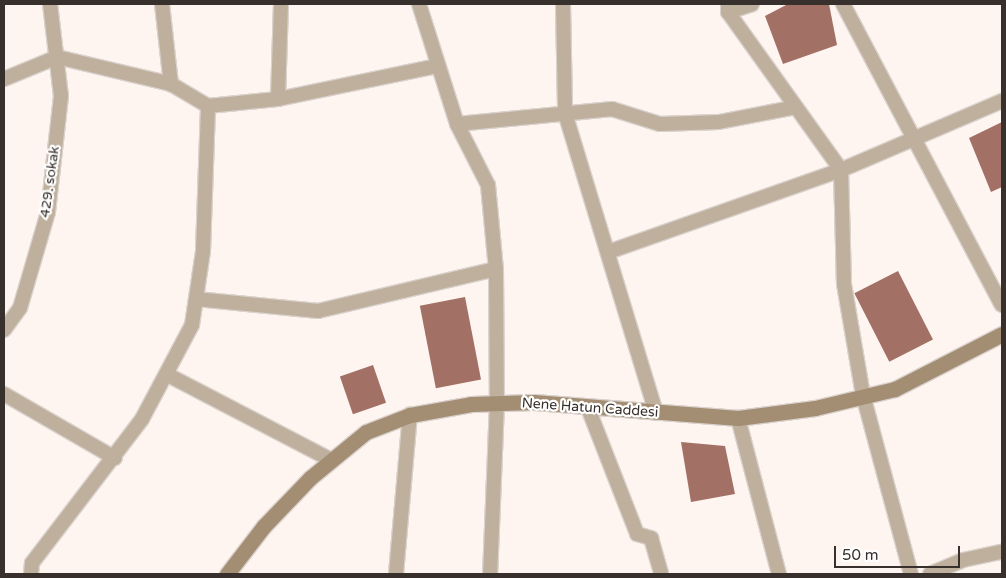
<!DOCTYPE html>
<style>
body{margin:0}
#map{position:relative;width:1006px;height:578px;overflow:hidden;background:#fef5f0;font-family:"Varela Round",sans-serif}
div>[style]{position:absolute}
.building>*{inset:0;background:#a37065;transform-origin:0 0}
.roads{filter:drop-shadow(1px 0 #dad2cd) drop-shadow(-1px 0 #dad2cd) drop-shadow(0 1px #dad2cd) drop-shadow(0 -1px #dad2cd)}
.street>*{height:14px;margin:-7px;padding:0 7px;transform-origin:7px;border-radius:7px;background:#bfb09e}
.secondary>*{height:15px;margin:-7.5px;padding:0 7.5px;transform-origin:7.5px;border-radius:7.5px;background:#a38d73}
span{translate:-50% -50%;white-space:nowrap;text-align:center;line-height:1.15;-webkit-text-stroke:4.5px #fff;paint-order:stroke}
.street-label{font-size:14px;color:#38302c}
.frame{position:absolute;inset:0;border:5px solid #38302c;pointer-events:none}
.scale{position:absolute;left:834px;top:546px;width:126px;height:22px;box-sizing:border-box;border:2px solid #38302c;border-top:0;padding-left:6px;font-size:15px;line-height:18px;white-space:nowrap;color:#38302c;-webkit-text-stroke:4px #fff;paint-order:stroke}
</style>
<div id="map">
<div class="building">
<i style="clip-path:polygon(788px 4px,829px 4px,837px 45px,783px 64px,765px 16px)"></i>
<i style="clip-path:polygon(1002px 122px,1002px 187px,991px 192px,969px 138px)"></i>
<i style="left:898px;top:271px;width:77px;height:49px;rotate:63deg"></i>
<i style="left:465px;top:297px;width:84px;height:46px;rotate:79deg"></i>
<i style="left:373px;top:365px;width:40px;height:35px;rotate:71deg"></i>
<i style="clip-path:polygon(681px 442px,725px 446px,735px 494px,691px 502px)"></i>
</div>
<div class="roads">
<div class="street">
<i style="left:162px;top:4px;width:81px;rotate:83.6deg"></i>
<i style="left:419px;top:4px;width:126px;rotate:72.4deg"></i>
<i style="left:457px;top:124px;width:68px;rotate:63.1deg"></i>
<i style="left:488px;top:185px;width:84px;rotate:84.6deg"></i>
<i style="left:496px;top:269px;width:134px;rotate:89.6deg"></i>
<i style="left:497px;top:403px;width:171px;rotate:92.3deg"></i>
<i style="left:563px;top:4px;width:109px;rotate:88.9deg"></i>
<i style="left:565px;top:113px;width:313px;rotate:73.1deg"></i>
<i style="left:728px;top:4px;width:8px;rotate:90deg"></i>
<i style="left:728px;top:12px;width:194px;rotate:54.4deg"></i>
<i style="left:841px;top:170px;width:114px;rotate:88.5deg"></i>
<i style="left:844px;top:284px;width:113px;rotate:80.3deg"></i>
<i style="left:863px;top:395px;width:185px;rotate:75deg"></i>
<i style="left:843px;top:4px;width:340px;rotate:62.2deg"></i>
<i style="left:728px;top:12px;width:25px;rotate:-18deg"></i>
<i style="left:4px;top:79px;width:57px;rotate:-22.5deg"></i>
<i style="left:57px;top:57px;width:117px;rotate:13.3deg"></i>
<i style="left:171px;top:84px;width:43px;rotate:30.7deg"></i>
<i style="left:208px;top:106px;width:70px;rotate:-5.7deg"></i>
<i style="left:278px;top:99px;width:163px;rotate:-11.7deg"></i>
<i style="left:278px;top:99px;width:95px;rotate:-88.2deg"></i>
<i style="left:457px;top:124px;width:156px;rotate:-5.5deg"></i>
<i style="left:612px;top:109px;width:50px;rotate:17.4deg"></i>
<i style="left:660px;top:124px;width:59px;rotate:-1.9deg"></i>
<i style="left:719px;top:122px;width:78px;rotate:-11deg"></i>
<i style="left:608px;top:252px;width:247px;rotate:-19.4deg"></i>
<i style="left:841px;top:170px;width:175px;rotate:-23.2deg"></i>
<i style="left:196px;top:299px;width:123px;rotate:5.6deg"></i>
<i style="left:318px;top:311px;width:183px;rotate:-13.3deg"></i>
<i style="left:4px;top:330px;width:27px;rotate:-54deg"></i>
<i style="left:20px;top:308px;width:100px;rotate:-73.7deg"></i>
<i style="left:48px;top:212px;width:117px;rotate:-83.6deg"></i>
<i style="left:61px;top:96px;width:93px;rotate:-96.8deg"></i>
<i style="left:168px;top:375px;width:184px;rotate:27.5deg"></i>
<i style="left:4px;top:394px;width:128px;rotate:30deg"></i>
<i style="left:588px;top:408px;width:135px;rotate:68.7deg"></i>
<i style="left:637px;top:534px;width:15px;rotate:16deg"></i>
<i style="left:651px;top:538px;width:37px;rotate:74deg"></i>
<i style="left:738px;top:418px;width:161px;rotate:75.3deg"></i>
<i style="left:31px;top:574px;width:11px;rotate:-85deg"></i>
<i style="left:32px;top:563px;width:181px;rotate:-52.6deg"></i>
<i style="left:142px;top:419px;width:106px;rotate:-62deg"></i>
<i style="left:192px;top:325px;width:75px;rotate:-81.5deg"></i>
<i style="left:203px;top:251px;width:145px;rotate:-88deg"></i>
<i style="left:396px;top:574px;width:160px;rotate:-85deg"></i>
<i style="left:930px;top:574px;width:36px;rotate:-23deg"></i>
<i style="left:963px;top:560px;width:40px;rotate:-12deg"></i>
</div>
<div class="secondary">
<i style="left:227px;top:574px;width:61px;rotate:-52.4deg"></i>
<i style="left:264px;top:526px;width:66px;rotate:-46.2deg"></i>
<i style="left:310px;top:478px;width:72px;rotate:-39.4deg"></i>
<i style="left:366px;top:432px;width:47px;rotate:-21.1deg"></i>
<i style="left:410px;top:415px;width:62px;rotate:-10.2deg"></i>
<i style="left:471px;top:404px;width:63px;rotate:-1.8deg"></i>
<i style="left:534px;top:402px;width:205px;rotate:4.5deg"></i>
<i style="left:738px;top:418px;width:78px;rotate:-7.4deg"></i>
<i style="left:815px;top:408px;width:82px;rotate:-13.4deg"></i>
<i style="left:895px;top:389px;width:120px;rotate:-27.2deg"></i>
</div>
</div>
<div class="street-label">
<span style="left:50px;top:182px;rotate:-82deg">429. sokak</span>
<span style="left:590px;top:408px;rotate:4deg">Nene Hatun Caddesi</span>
</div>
<div class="frame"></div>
<div class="scale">50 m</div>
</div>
